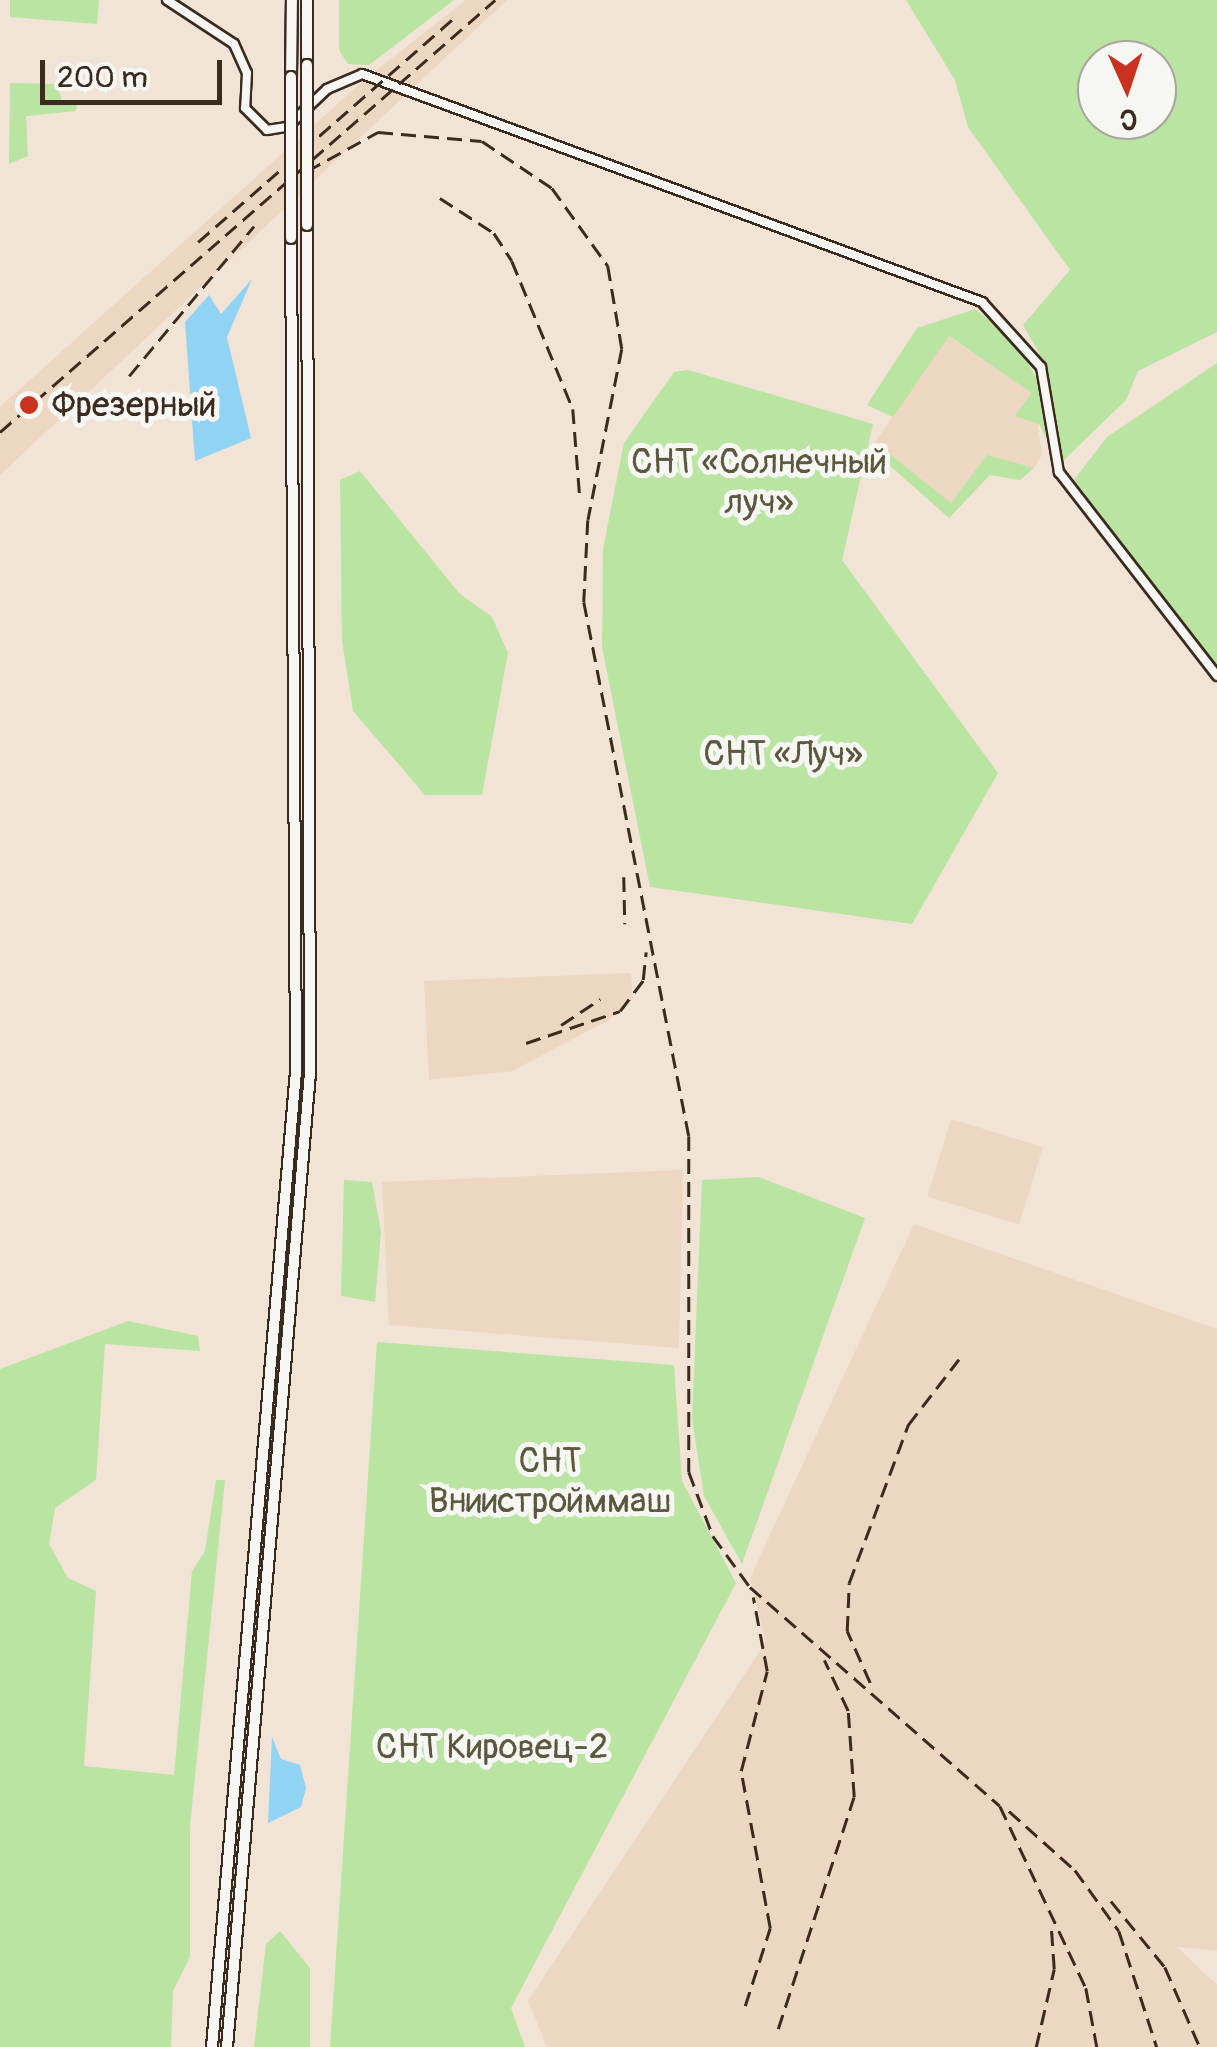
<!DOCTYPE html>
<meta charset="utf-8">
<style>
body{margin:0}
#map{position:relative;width:1217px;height:2047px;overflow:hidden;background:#f1e3d6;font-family:Pangolin,sans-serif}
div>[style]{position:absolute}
.built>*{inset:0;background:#edd6c2;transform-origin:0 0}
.green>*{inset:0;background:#bae4a1}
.water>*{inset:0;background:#91d3f3}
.roads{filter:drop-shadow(2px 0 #3b2a1e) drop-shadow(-2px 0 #3b2a1e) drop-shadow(0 2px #3b2a1e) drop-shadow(0 -2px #3b2a1e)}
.tertiary>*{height:8px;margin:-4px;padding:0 4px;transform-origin:4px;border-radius:4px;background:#f6f6f2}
.trunk>*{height:10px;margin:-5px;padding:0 5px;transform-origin:5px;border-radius:5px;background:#f6f6f2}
.rail>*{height:2.5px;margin-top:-1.25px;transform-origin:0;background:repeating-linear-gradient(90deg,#3b2a1e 0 15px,transparent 0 23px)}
.bridges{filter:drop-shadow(2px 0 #3b2a1e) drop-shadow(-2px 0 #3b2a1e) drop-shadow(0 2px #3b2a1e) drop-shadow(0 -2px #3b2a1e)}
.trunk-bridge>*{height:10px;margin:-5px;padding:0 5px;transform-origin:5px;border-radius:5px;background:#f6f6f2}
.dots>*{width:28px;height:28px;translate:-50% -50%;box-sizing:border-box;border:5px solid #f6f6f2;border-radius:50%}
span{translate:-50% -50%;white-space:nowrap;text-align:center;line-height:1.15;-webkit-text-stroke:10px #f6f6f2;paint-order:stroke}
.poi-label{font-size:35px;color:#3b2a1e}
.left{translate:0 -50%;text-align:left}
.park-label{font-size:35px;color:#5b583f}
.north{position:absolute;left:1077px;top:40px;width:100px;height:100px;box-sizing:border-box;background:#f6f6f2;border:2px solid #aba49d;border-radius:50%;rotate:177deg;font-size:28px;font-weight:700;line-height:40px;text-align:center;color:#3b2a1e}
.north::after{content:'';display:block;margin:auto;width:35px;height:45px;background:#c8321e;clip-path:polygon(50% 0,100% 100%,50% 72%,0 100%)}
.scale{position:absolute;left:40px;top:60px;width:182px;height:45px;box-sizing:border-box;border:5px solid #3b2a1e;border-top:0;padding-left:12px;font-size:30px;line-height:35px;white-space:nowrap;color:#3b2a1e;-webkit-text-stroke:8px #f6f6f2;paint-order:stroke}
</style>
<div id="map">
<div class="built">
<i style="clip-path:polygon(466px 0,507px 0,0 475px,0 407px,365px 79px)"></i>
<i style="clip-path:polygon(948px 336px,1033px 393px,1042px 455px,1034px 468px,987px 456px,951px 503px,875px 442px)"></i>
<i style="clip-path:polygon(631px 973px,633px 999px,609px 1020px,512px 1071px,429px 1080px,424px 981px)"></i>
<i style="left:951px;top:1119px;width:96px;height:81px;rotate:17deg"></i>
<i style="clip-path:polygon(683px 1170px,679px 1348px,389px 1325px,382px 1182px)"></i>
<i style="clip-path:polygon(914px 1224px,1217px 1329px,1217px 1950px,1177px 1947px,1217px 1985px,1217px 2047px,547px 2047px,528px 2001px,766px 1642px,750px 1578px)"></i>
</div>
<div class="green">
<i style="clip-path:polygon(10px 0,99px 0,97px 24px,10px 17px)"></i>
<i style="clip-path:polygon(339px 0,454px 0,369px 65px,348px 64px,339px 50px)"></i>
<i style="clip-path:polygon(evenodd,906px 0,1217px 0,1217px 332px,1138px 371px,1126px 400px,1062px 462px,1047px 367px,1023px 325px,1070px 270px,968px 127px,955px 80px,906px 0,1157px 60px,1157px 120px,1097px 120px,1097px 60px,1157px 60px)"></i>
<i style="clip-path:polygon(10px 83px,57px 84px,62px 101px,77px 103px,76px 111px,26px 116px,28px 156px,9px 164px)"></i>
<i style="clip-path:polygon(975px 309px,1020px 346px,1040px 386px,1046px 439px,1040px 425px,1015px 416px,1032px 393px,949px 336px,893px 417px,867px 405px,917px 328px)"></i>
<i style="clip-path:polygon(1217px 363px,1217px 668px,1074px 480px,1107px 437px)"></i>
<i style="clip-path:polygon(688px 370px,873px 424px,842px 560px,998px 773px,912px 924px,650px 887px,602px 647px,603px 549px,624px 443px,674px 372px)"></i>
<i style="clip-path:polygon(875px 442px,951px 503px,987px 455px,1034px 468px,1020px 480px,990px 475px,949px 518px,872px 450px)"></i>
<i style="clip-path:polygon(360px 471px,459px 593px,492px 617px,508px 653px,482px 795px,425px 795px,353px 711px,342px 640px,340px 480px)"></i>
<i style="clip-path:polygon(759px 1177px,865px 1218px,742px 1564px,704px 1496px,692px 1419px,702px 1180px)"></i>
<i style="clip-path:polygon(344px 1180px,372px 1182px,381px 1232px,375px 1302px,341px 1296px)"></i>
<i style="clip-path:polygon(128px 1321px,198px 1336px,200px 1351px,105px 1344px,96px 1480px,55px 1508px,49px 1544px,68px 1578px,96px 1591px,84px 1766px,174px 1775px,192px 1571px,205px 1551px,216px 1480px,225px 1480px,190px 1826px,190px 1957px,173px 1991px,171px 2047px,0 2047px,0 1369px)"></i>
<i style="clip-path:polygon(377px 1342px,674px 1365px,682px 1481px,736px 1583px,511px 2008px,525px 2047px,330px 2047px)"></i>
<i style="clip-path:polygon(280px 1931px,310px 1968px,310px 2047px,254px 2047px,266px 1944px)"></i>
</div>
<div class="water">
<i style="clip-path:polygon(252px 279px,227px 337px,251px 438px,195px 461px,185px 322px,209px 295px,221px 314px)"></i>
<i style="clip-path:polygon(272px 1737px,281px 1759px,300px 1765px,306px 1788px,301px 1807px,268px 1823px)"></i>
</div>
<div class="roads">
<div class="tertiary">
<i style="left:167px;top:0;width:80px;rotate:33.3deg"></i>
<i style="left:234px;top:44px;width:32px;rotate:66deg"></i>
<i style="left:247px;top:73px;width:35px;rotate:93deg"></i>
<i style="left:245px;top:108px;width:31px;rotate:45deg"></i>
<i style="left:267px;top:130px;width:20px;rotate:-9deg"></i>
<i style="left:287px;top:127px;width:55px;rotate:-43.5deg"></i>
<i style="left:327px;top:89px;width:38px;rotate:-23deg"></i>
<i style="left:362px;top:74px;width:661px;rotate:20.19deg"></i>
<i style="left:982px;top:302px;width:88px;rotate:47.8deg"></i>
<i style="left:1041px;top:367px;width:107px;rotate:80.3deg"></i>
<i style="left:1059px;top:472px;width:258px;rotate:52.2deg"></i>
</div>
<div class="trunk">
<i style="left:307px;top:65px;width:65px;rotate:-90deg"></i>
<i style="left:291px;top:77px;width:77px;rotate:-89.3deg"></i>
<i style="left:212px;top:2047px;width:979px;rotate:-85.08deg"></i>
<i style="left:296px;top:1072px;width:834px;rotate:-90.34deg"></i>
<i style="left:227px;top:2047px;width:978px;rotate:-85.13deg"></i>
<i style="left:310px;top:1073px;width:848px;rotate:-90.2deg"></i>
</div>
</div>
<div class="rail">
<i style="left:307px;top:171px;width:81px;rotate:-28.8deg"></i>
<i style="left:378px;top:132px;width:104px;rotate:4.9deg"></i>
<i style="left:482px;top:141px;width:84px;rotate:33.9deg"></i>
<i style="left:552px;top:188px;width:96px;rotate:54.3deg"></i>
<i style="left:608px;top:266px;width:84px;rotate:80.4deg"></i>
<i style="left:622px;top:349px;width:174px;rotate:101.2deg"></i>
<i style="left:588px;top:520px;width:82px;rotate:92.8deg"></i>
<i style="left:584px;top:602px;width:544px;rotate:78.88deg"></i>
<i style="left:689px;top:1136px;width:336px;rotate:90deg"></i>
<i style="left:689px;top:1472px;width:68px;rotate:69.4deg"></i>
<i style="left:713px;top:1536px;width:63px;rotate:54deg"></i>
<i style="left:750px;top:1587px;width:332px;rotate:41.2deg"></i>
<i style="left:1000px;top:1806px;width:201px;rotate:64.7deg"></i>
<i style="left:1086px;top:1988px;width:60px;rotate:79.4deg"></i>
<i style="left:440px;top:198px;width:64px;rotate:32.9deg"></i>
<i style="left:494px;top:233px;width:33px;rotate:57deg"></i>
<i style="left:512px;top:261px;width:160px;rotate:67.6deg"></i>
<i style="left:573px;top:409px;width:88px;rotate:85.5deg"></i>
<i style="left:198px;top:242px;width:344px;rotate:-41.2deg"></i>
<i style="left:129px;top:376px;width:195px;rotate:-50.2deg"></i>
<i style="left:0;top:432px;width:657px;rotate:-41.11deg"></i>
<i style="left:624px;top:877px;width:47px;rotate:88.8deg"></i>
<i style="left:561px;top:1025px;width:47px;rotate:-33.7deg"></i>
<i style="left:526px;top:1043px;width:99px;rotate:-18.8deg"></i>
<i style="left:620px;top:1011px;width:39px;rotate:-53deg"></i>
<i style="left:643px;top:980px;width:28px;rotate:-84deg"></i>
<i style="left:870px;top:1683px;width:57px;rotate:-113.9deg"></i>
<i style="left:847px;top:1631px;width:48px;rotate:-87.6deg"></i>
<i style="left:849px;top:1583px;width:169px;rotate:-69.5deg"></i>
<i style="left:908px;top:1425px;width:83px;rotate:-52.3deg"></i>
<i style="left:1009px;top:1811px;width:89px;rotate:41.8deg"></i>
<i style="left:1075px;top:1870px;width:75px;rotate:54.2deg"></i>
<i style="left:1119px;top:1931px;width:122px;rotate:71.9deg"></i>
<i style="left:1111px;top:1901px;width:85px;rotate:50.7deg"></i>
<i style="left:1165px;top:1967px;width:87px;rotate:66.4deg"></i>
<i style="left:745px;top:2006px;width:82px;rotate:-72.2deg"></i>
<i style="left:770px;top:1928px;width:160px;rotate:-100.5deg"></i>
<i style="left:741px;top:1771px;width:103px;rotate:-75.4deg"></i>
<i style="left:767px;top:1671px;width:75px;rotate:-100.7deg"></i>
<i style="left:778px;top:2029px;width:244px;rotate:-71.9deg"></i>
<i style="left:854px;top:1797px;width:86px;rotate:-94deg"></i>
<i style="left:848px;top:1711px;width:56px;rotate:-115.2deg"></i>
<i style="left:1036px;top:2047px;width:80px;rotate:-77deg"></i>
<i style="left:1054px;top:1969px;width:39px;rotate:-94deg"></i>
</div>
<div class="bridges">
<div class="trunk-bridge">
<i style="left:307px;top:65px;width:160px;rotate:90deg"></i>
<i style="left:291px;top:238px;width:161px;rotate:-90deg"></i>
</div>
</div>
<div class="dots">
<i style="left:29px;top:405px;background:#c8321e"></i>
</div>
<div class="poi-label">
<span class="left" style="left:52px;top:405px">Фрезерный</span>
</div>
<div class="park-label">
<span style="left:759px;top:482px">СНТ «Солнечный<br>луч»</span>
<span style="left:783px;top:754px">СНТ «Луч»</span>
<span style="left:550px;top:1481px">СНТ<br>Вниистройммаш</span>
<span style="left:492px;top:1747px">СНТ Кировец-2</span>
</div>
<div class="north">С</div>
<div class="scale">200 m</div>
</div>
